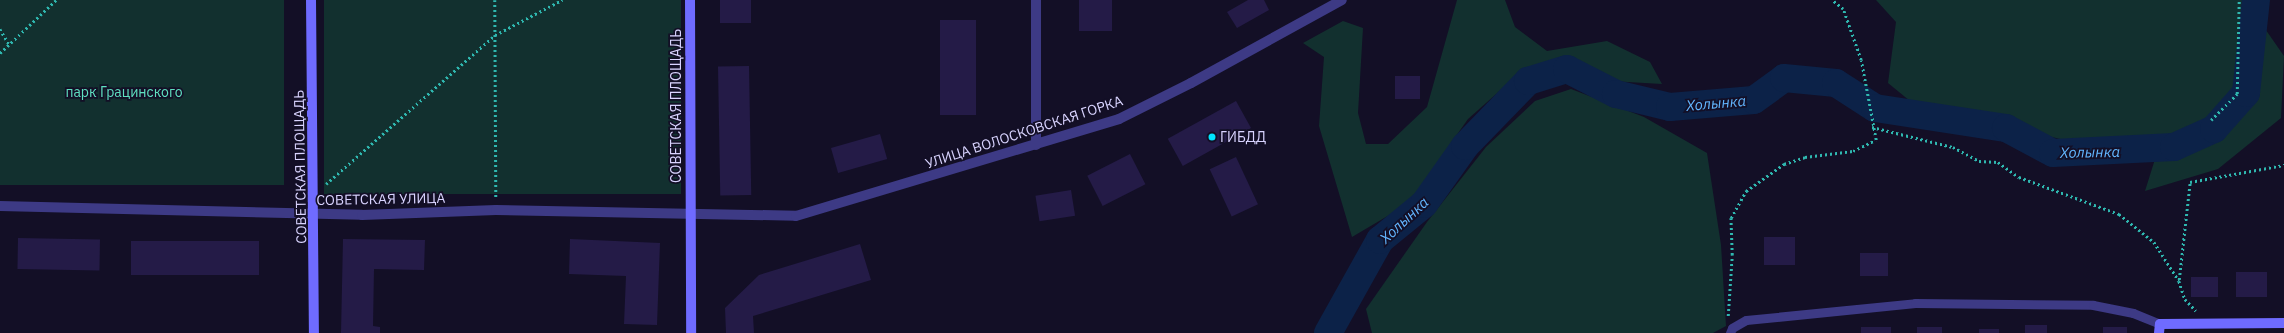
<!DOCTYPE html>
<meta charset="utf-8">
<style>
body{margin:0}
#map{position:relative;width:2284px;height:333px;overflow:hidden;background:#130f26;font-family:"IBM Plex Sans",sans-serif}
div>[style]{position:absolute}
.green>*{inset:0;background:#12302f;transform-origin:0 0}
.river>*{height:28px;margin:-14px;padding:0 14px;transform-origin:14px;border-radius:14px;background:#0c2248}
.building>*{inset:0;background:#241b47;transform-origin:0 0}
.path>*{height:2.5px;margin-top:-1.25px;transform-origin:0;background:repeating-linear-gradient(90deg,#2fb8b0 0 2px,transparent 0 5px)}
.lane>*{height:9px;margin:-4.5px;padding:0 4.5px;transform-origin:4.5px;border-radius:4.5px;background:#3d3a85}
.street>*{height:10px;margin:-5px;padding:0 5px;transform-origin:5px;border-radius:5px;background:#3d3a85}
.secondary>*{height:10px;margin:-5px;padding:0 5px;transform-origin:5px;border-radius:5px;background:#6f6bff}
.dots>*{width:11px;height:11px;translate:-50% -50%;box-sizing:border-box;border:2px solid #130f26;border-radius:50%}
span{translate:-50% -50%;white-space:nowrap;text-align:center;line-height:1.15;-webkit-text-stroke:3.5px #130f26;paint-order:stroke}
.park-label{font-size:14px;color:#5fe0c0}
.street-label{font-size:14px;color:#d9d4ff}
.poi-label{font-size:14px;color:#d9d4ff}
.left{translate:0 -50%;text-align:left}
.water-label{font-size:15px;color:#62b6ff;font-style:italic}
</style>
<div id="map">
<div class="green">
<i style="left:0;top:0;width:284px;height:185px"></i>
<i style="left:324px;top:0;width:357px;height:194px"></i>
<i style="clip-path:polygon(1457px 0,1505px 0,1515px 27px,1547px 51px,1607px 41px,1650px 62px,1662px 84px,1610px 81px,1561px 59px,1513px 79px,1468px 119px,1408px 204px,1352px 237px,1319px 126px,1324px 57px,1303px 43px,1343px 21px,1363px 28px,1358px 113px,1366px 144px,1388px 144px,1427px 107px)"></i>
<i style="clip-path:polygon(1876px 0,2245px 0,2284px 56px,2281px 118px,2218px 169px,2145px 191px,2161px 140px,2060px 139px,1910px 101px,1888px 83px,1896px 22px)"></i>
<i style="clip-path:polygon(1571px 89px,1644px 117px,1707px 153px,1721px 245px,1726px 326px,1713px 333px,1372px 333px,1366px 309px,1427px 222px,1486px 147px,1535px 101px)"></i>
</div>
<div class="river">
<i style="left:1328px;top:333px;width:107px;rotate:-60.8deg"></i>
<i style="left:1380px;top:240px;width:57px;rotate:-39.3deg"></i>
<i style="left:1424px;top:204px;width:71px;rotate:-54.7deg"></i>
<i style="left:1465px;top:146px;width:91px;rotate:-45.9deg"></i>
<i style="left:1528px;top:81px;width:41px;rotate:-17.1deg"></i>
<i style="left:1567px;top:69px;width:55px;rotate:27deg"></i>
<i style="left:1616px;top:94px;width:56px;rotate:13.5deg"></i>
<i style="left:1670px;top:107px;width:84px;rotate:-4.8deg"></i>
<i style="left:1754px;top:100px;width:37px;rotate:-36deg"></i>
<i style="left:1784px;top:78px;width:52px;rotate:5.5deg"></i>
<i style="left:1836px;top:83px;width:46px;rotate:32.7deg"></i>
<i style="left:1875px;top:108px;width:133px;rotate:8.7deg"></i>
<i style="left:2006px;top:128px;width:53px;rotate:28deg"></i>
<i style="left:2053px;top:153px;width:121px;rotate:-2.8deg"></i>
<i style="left:2174px;top:147px;width:44px;rotate:-24.2deg"></i>
<i style="left:2214px;top:129px;width:48px;rotate:-48.4deg"></i>
<i style="left:2246px;top:93px;width:94px;rotate:-83.9deg"></i>
</div>
<div class="building">
<i style="left:720px;top:0;width:31px;height:23px"></i>
<i style="left:1079px;top:0;width:33px;height:31px"></i>
<i style="clip-path:polygon(1248px 0,1264px 0,1269px 10px,1237px 28px,1227px 12px)"></i>
<i style="left:940px;top:20px;width:36px;height:95px"></i>
<i style="left:749px;top:66px;width:129px;height:31px;rotate:89deg"></i>
<i style="left:1395px;top:76px;width:25px;height:23px"></i>
<i style="left:1236px;top:101px;width:31px;height:78px;rotate:61deg"></i>
<i style="left:880px;top:134px;width:26px;height:51px;rotate:74deg"></i>
<i style="left:1130px;top:154px;width:34px;height:48px;rotate:63deg"></i>
<i style="left:1236px;top:157px;width:52px;height:29px;rotate:65deg"></i>
<i style="left:1071px;top:190px;width:26px;height:36px;rotate:81deg"></i>
<i style="left:1764px;top:237px;width:31px;height:28px"></i>
<i style="left:18px;top:238px;width:82px;height:31px;rotate:1deg"></i>
<i style="clip-path:polygon(343px 239px,425px 240px,424px 270px,374px 269px,373px 326px,380px 327px,380px 333px,341px 333px)"></i>
<i style="clip-path:polygon(570px 239px,660px 243px,657px 325px,624px 324px,626px 276px,569px 274px)"></i>
<i style="left:131px;top:241px;width:128px;height:34px"></i>
<i style="clip-path:polygon(860px 244px,871px 280px,753px 316px,754px 333px,726px 333px,725px 308px,759px 275px)"></i>
<i style="left:1860px;top:253px;width:28px;height:23px"></i>
<i style="left:2236px;top:272px;width:31px;height:25px"></i>
<i style="left:2191px;top:277px;width:27px;height:20px"></i>
<i style="left:2025px;top:325px;width:22px;height:8px"></i>
<i style="left:1861px;top:327px;width:30px;height:6px"></i>
<i style="left:1917px;top:327px;width:25px;height:6px"></i>
<i style="left:2103px;top:327px;width:24px;height:6px"></i>
<i style="left:1979px;top:329px;width:20px;height:4px"></i>
</div>
<div class="path">
<i style="left:495px;top:0;width:197px;rotate:89.7deg"></i>
<i style="left:0;top:29px;width:17px;rotate:59deg"></i>
<i style="left:0;top:53px;width:77px;rotate:-43.4deg"></i>
<i style="left:2211px;top:120px;width:37px;rotate:-45deg"></i>
<i style="left:2237px;top:94px;width:94px;rotate:-88.8deg"></i>
<i style="left:1872px;top:127px;width:83px;rotate:13.9deg"></i>
<i style="left:1953px;top:147px;width:30px;rotate:28deg"></i>
<i style="left:1979px;top:161px;width:19px;rotate:3deg"></i>
<i style="left:1998px;top:162px;width:26px;rotate:36deg"></i>
<i style="left:2019px;top:177px;width:107px;rotate:20.3deg"></i>
<i style="left:2119px;top:214px;width:45px;rotate:38.7deg"></i>
<i style="left:2154px;top:242px;width:46px;rotate:57.3deg"></i>
<i style="left:2179px;top:281px;width:19px;rotate:72deg"></i>
<i style="left:2185px;top:299px;width:16px;rotate:47deg"></i>
<i style="left:326px;top:184px;width:225px;rotate:-41.4deg"></i>
<i style="left:495px;top:35px;width:76px;rotate:-27.6deg"></i>
<i style="left:2179px;top:280px;width:99px;rotate:-83.6deg"></i>
<i style="left:2190px;top:182px;width:96px;rotate:-10.3deg"></i>
<i style="left:1728px;top:316px;width:61px;rotate:-86.2deg"></i>
<i style="left:1732px;top:255px;width:37px;rotate:-92deg"></i>
<i style="left:1731px;top:218px;width:31px;rotate:-61deg"></i>
<i style="left:1746px;top:191px;width:47px;rotate:-35.4deg"></i>
<i style="left:1784px;top:164px;width:22px;rotate:-18deg"></i>
<i style="left:1805px;top:157px;width:48px;rotate:-7.1deg"></i>
<i style="left:1853px;top:151px;width:25px;rotate:-26deg"></i>
<i style="left:1876px;top:140px;width:81px;rotate:-100.6deg"></i>
<i style="left:1861px;top:60px;width:54px;rotate:-109.4deg"></i>
<i style="left:1843px;top:9px;width:14px;rotate:-141deg"></i>
</div>
<div class="lane">
<i style="left:1730px;top:333px;width:5px;rotate:-68deg"></i>
<i style="left:1732px;top:328px;width:16px;rotate:-30deg"></i>
<i style="left:1746px;top:320px;width:170px;rotate:-5.7deg"></i>
<i style="left:1915px;top:303px;width:178px;rotate:0.6deg"></i>
<i style="left:2093px;top:305px;width:41px;rotate:11.3deg"></i>
<i style="left:2133px;top:313px;width:29px;rotate:22deg"></i>
</div>
<div class="street">
<i style="left:1036px;top:0;width:145px;rotate:90deg"></i>
<i style="left:0;top:206px;width:362px;rotate:1.4deg"></i>
<i style="left:362px;top:215px;width:134px;rotate:-2.1deg"></i>
<i style="left:496px;top:210px;width:300px;rotate:1.1deg"></i>
<i style="left:796px;top:216px;width:337px;rotate:-16.7deg"></i>
<i style="left:1119px;top:119px;width:80px;rotate:-26.6deg"></i>
<i style="left:1191px;top:83px;width:172px;rotate:-28.8deg"></i>
</div>
<div class="secondary">
<i style="left:311px;top:0;width:333px;rotate:89.5deg"></i>
<i style="left:690px;top:0;width:333px;rotate:89.8deg"></i>
<i style="left:2159px;top:333px;width:9px;rotate:-84deg"></i>
<i style="left:2160px;top:324px;width:124px;rotate:-0.5deg"></i>
</div>
<div class="dots">
<i style="left:1212px;top:137px;background:#00e5ff"></i>
</div>
<div class="park-label">
<span style="left:124px;top:92px">парк Грацинского</span>
</div>
<div class="street-label">
<span style="left:676px;top:106px;rotate:-90deg">СОВЕТСКАЯ ПЛОЩАДЬ</span>
<span style="left:1024px;top:132px;rotate:-18deg">УЛИЦА ВОЛОСКОВСКАЯ ГОРКА</span>
<span style="left:300px;top:167px;rotate:-91deg">СОВЕТСКАЯ ПЛОЩАДЬ</span>
<span style="left:381px;top:199px;rotate:-1deg">СОВЕТСКАЯ УЛИЦА</span>
</div>
<div class="poi-label">
<span class="left" style="left:1220px;top:137px">ГИБДД</span>
</div>
<div class="water-label">
<span style="left:1716px;top:103px;rotate:-5deg">Холынка</span>
<span style="left:2090px;top:152px;rotate:-1deg">Холынка</span>
<span style="left:1404px;top:220px;rotate:-43deg">Холынка</span>
</div>
</div>
